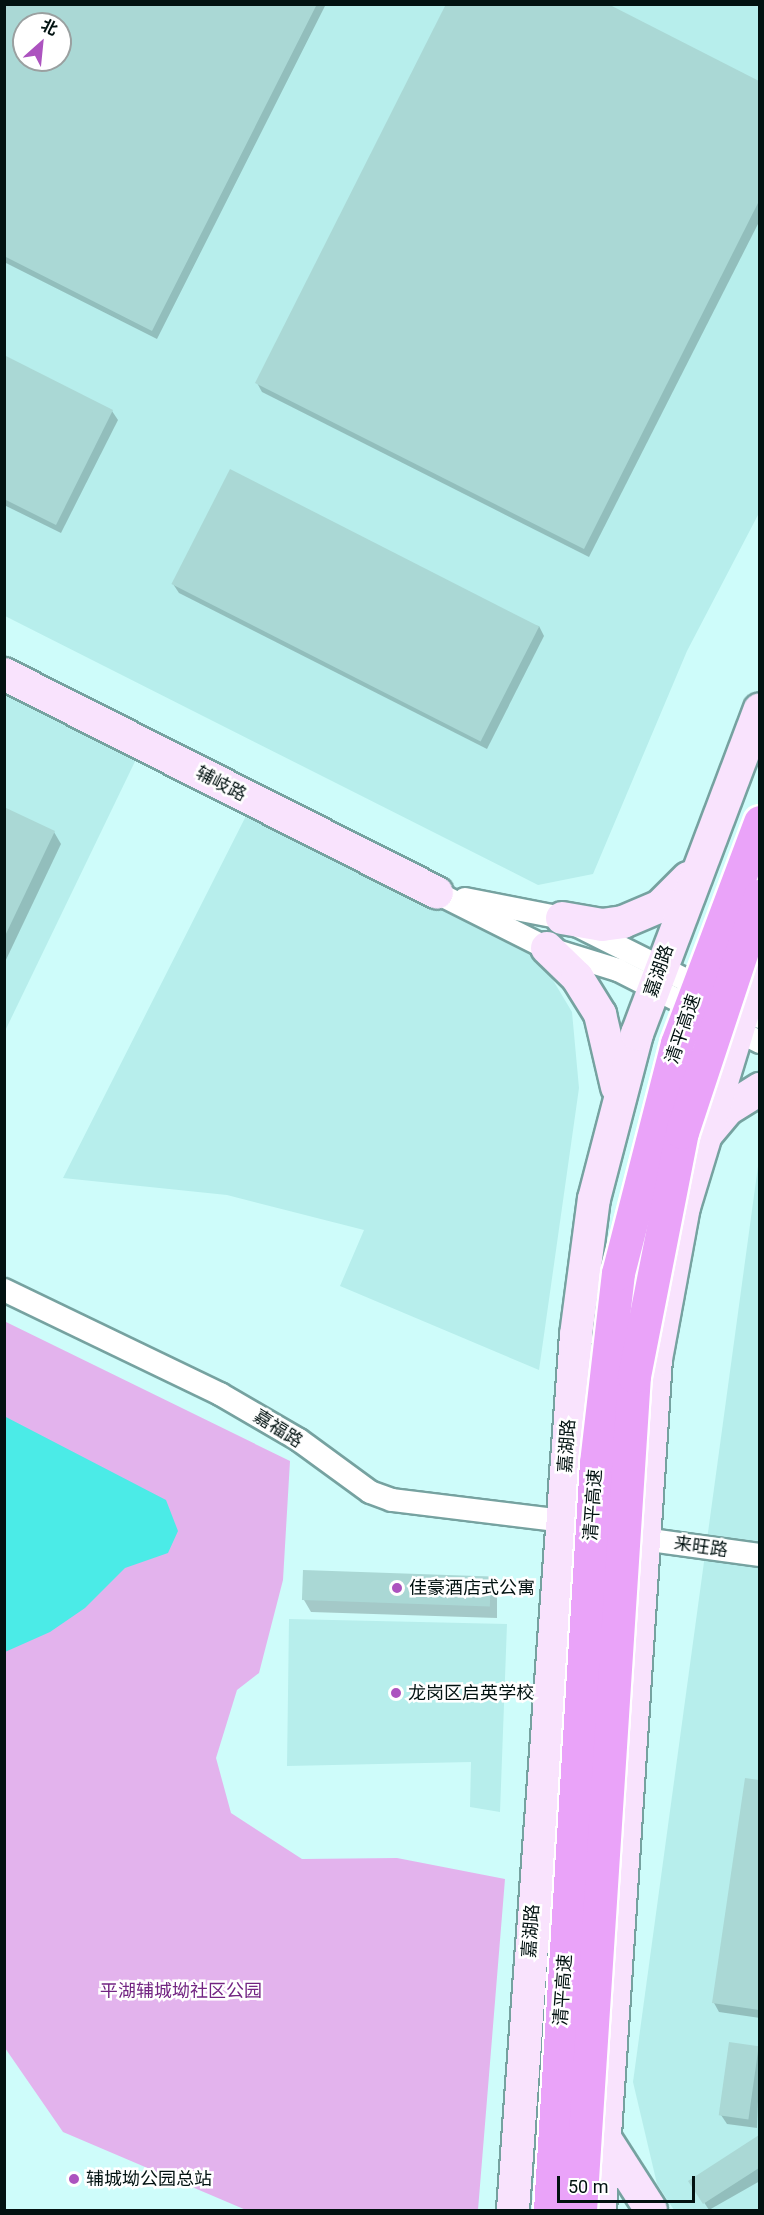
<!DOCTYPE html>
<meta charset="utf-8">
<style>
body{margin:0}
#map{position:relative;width:764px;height:2215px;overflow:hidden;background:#cefcfa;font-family:Roboto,"Noto Sans SC",sans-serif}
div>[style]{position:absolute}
.built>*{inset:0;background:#b7eeec}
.green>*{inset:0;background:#e3b3ed}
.water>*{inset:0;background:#4bebe7}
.shadow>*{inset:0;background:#0003}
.building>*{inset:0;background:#aad8d5;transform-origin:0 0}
.roads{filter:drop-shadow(2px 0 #76a2a0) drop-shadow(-2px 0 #76a2a0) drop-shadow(0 2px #76a2a0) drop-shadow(0 -2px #76a2a0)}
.street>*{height:22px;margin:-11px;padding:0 11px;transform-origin:11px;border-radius:11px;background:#fff}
.secondary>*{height:32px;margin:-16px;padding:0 16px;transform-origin:16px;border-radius:16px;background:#f9e3fd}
.bridges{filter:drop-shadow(2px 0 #fff) drop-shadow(-2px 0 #fff) drop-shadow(0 2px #fff) drop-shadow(0 -2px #fff)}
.highway-bridge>*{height:33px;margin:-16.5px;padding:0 16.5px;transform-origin:16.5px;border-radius:16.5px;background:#eaa3f9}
.dots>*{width:16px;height:16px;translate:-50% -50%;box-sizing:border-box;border:3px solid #fff;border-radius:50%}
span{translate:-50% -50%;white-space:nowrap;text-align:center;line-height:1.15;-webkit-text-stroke:5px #fff;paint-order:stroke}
.street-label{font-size:18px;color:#021211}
.poi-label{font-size:18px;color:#021211}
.left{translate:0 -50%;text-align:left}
.park-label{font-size:18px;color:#722482}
.frame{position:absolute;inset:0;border:6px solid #021211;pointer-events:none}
.north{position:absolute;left:12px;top:12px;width:60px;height:60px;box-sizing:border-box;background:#fff;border:2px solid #9aa0a0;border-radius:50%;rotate:27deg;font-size:16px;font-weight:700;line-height:24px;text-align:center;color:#021211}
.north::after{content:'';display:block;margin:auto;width:21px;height:27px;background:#ac53bf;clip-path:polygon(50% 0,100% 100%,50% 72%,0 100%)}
.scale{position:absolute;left:557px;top:2176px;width:138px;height:27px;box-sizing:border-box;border:3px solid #021211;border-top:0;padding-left:8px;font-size:18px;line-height:21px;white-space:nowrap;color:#021211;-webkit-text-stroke:4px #fff;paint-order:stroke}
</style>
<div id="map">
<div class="built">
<i style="clip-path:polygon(evenodd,4px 5px,759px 5px,759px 513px,687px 651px,593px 874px,538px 885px,5px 616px,4px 5px,24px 24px,60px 24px,60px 60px,24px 60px,24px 24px)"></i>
<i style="clip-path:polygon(5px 683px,141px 749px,5px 1031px)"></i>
<i style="clip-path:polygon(250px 808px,538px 955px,572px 1012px,579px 1088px,539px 1370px,340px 1286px,364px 1230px,227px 1195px,63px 1178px)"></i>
<i style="clip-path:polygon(759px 1159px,759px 2210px,674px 2210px,657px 2184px,633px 2082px)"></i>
<i style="clip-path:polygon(289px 1619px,507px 1624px,500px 1812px,470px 1807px,471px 1762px,287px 1766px)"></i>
</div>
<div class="green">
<i style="clip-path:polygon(4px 1321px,290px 1461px,283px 1580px,259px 1673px,237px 1690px,216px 1758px,231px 1813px,302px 1859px,397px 1858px,505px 1879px,478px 2210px,246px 2210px,63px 2132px,5px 2048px)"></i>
</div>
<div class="water">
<i style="clip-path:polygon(4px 1416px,166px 1500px,178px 1531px,168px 1553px,125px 1568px,85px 1608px,50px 1632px,5px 1652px)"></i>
</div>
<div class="shadow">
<i style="clip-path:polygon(evenodd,4px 4px,326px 4px,157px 339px,4px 262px,4px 4px,24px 24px,60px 24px,60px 60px,24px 60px,24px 24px)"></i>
<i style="clip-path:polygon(605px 4px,760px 83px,760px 220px,589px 557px,262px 392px,257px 383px)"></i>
<i style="clip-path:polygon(4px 357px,112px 411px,118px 420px,61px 533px,4px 505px)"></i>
<i style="clip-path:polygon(173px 584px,539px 626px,544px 636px,487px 749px,179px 593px)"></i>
<i style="clip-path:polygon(4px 808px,54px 832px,61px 844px,4px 964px)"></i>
<i style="clip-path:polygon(490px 1577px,497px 1589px,497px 1618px,311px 1612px,304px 1600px)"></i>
<i style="clip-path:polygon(747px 1779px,760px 1781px,760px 2018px,719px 2012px,714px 2003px)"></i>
<i style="clip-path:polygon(730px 2044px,760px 2048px,757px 2128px,727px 2124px,721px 2115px)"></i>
<i style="clip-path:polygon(760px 2137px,760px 2181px,709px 2210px,690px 2181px)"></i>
</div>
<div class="building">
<i style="clip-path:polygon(evenodd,4px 4px,317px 4px,152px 331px,4px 256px,4px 4px,24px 24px,60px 24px,60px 60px,24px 60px,24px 24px)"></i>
<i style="clip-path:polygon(446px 4px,608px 4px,759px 81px,759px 201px,584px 549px,255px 383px)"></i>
<i style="clip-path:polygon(4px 355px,113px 410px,56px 525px,4px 499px)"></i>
<i style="left:230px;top:469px;width:347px;height:129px;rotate:27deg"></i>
<i style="clip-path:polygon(4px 807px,55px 831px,4px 938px)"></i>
<i style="left:303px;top:1570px;width:188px;height:30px;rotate:2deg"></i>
<i style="clip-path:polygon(745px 1778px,759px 1780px,759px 2010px,712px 2003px)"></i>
<i style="left:729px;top:2042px;width:30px;height:74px;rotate:8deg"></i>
<i style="clip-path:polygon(759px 2135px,759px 2168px,703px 2204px,688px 2181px)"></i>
</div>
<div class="roads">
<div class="street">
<i style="left:437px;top:893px;width:123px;rotate:26.6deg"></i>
<i style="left:547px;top:948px;width:74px;rotate:17.2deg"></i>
<i style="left:618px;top:970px;width:159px;rotate:26.9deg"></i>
<i style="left:465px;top:899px;width:99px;rotate:11.1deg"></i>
<i style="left:562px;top:918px;width:221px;rotate:26.6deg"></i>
<i style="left:4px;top:1290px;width:240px;rotate:25.7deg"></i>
<i style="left:220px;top:1394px;width:91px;rotate:30.2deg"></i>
<i style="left:299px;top:1440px;width:88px;rotate:36.2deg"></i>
<i style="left:370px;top:1492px;width:23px;rotate:20deg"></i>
<i style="left:392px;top:1500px;width:171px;rotate:7deg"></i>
<i style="left:643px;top:1539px;width:118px;rotate:7.8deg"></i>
</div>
<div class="secondary">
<i style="left:4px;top:674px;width:485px;rotate:26.8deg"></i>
<i style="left:562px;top:918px;width:41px;rotate:9.9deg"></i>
<i style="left:602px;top:925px;width:21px;rotate:-8deg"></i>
<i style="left:623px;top:922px;width:39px;rotate:-23deg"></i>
<i style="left:659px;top:907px;width:41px;rotate:-45deg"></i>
<i style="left:547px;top:948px;width:42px;rotate:44deg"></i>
<i style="left:577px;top:977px;width:44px;rotate:58.1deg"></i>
<i style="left:600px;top:1014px;width:75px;rotate:76.9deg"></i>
<i style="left:706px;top:1135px;width:34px;rotate:-50deg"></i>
<i style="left:728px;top:1109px;width:38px;rotate:-32deg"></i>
<i style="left:603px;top:2135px;width:89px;rotate:57.4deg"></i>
<i style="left:513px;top:2210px;width:877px;rotate:-85.88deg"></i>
<i style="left:576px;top:1335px;width:137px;rotate:-82.5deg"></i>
<i style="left:594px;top:1199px;width:171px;rotate:-75.4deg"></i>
<i style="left:637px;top:1034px;width:347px;rotate:-69.3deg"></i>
<i style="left:600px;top:2210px;width:853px;rotate:-86.24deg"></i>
<i style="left:656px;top:1359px;width:155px;rotate:-79.6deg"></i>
<i style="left:684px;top:1207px;width:261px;rotate:-73.1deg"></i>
</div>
</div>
<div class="bridges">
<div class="highway-bridge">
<i style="left:550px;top:2210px;width:748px;rotate:-86.48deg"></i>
<i style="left:596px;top:1463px;width:191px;rotate:-83.4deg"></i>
<i style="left:618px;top:1273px;width:237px;rotate:-75.6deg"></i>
<i style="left:677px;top:1043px;width:236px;rotate:-69.4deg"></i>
<i style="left:580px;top:2210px;width:836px;rotate:-86.3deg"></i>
<i style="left:634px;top:1376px;width:249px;rotate:-78.9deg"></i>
<i style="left:682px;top:1132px;width:249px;rotate:-71.7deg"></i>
</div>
</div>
<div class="dots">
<i style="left:397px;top:1588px;background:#ac53bf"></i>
<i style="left:396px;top:1693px;background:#ac53bf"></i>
<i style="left:74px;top:2179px;background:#ac53bf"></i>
</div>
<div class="street-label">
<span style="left:221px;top:784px;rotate:27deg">辅岐路</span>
<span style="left:659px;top:971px;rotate:-71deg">嘉湖路</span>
<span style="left:683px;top:1029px;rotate:-71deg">清平高速</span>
<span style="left:278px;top:1429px;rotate:32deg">嘉福路</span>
<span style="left:567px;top:1446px;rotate:-86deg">嘉湖路</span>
<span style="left:593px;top:1505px;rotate:-86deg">清平高速</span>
<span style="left:701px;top:1547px;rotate:8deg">来旺路</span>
<span style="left:531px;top:1931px;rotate:-86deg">嘉湖路</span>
<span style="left:563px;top:1990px;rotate:-86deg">清平高速</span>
</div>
<div class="poi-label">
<span class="left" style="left:409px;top:1588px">佳豪酒店式公寓</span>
<span class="left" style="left:408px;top:1693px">龙岗区启英学校</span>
<span class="left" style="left:86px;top:2179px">辅城坳公园总站</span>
</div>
<div class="park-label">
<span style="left:181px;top:1991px">平湖辅城坳社区公园</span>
</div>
<div class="frame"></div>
<div class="north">北</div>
<div class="scale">50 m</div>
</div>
